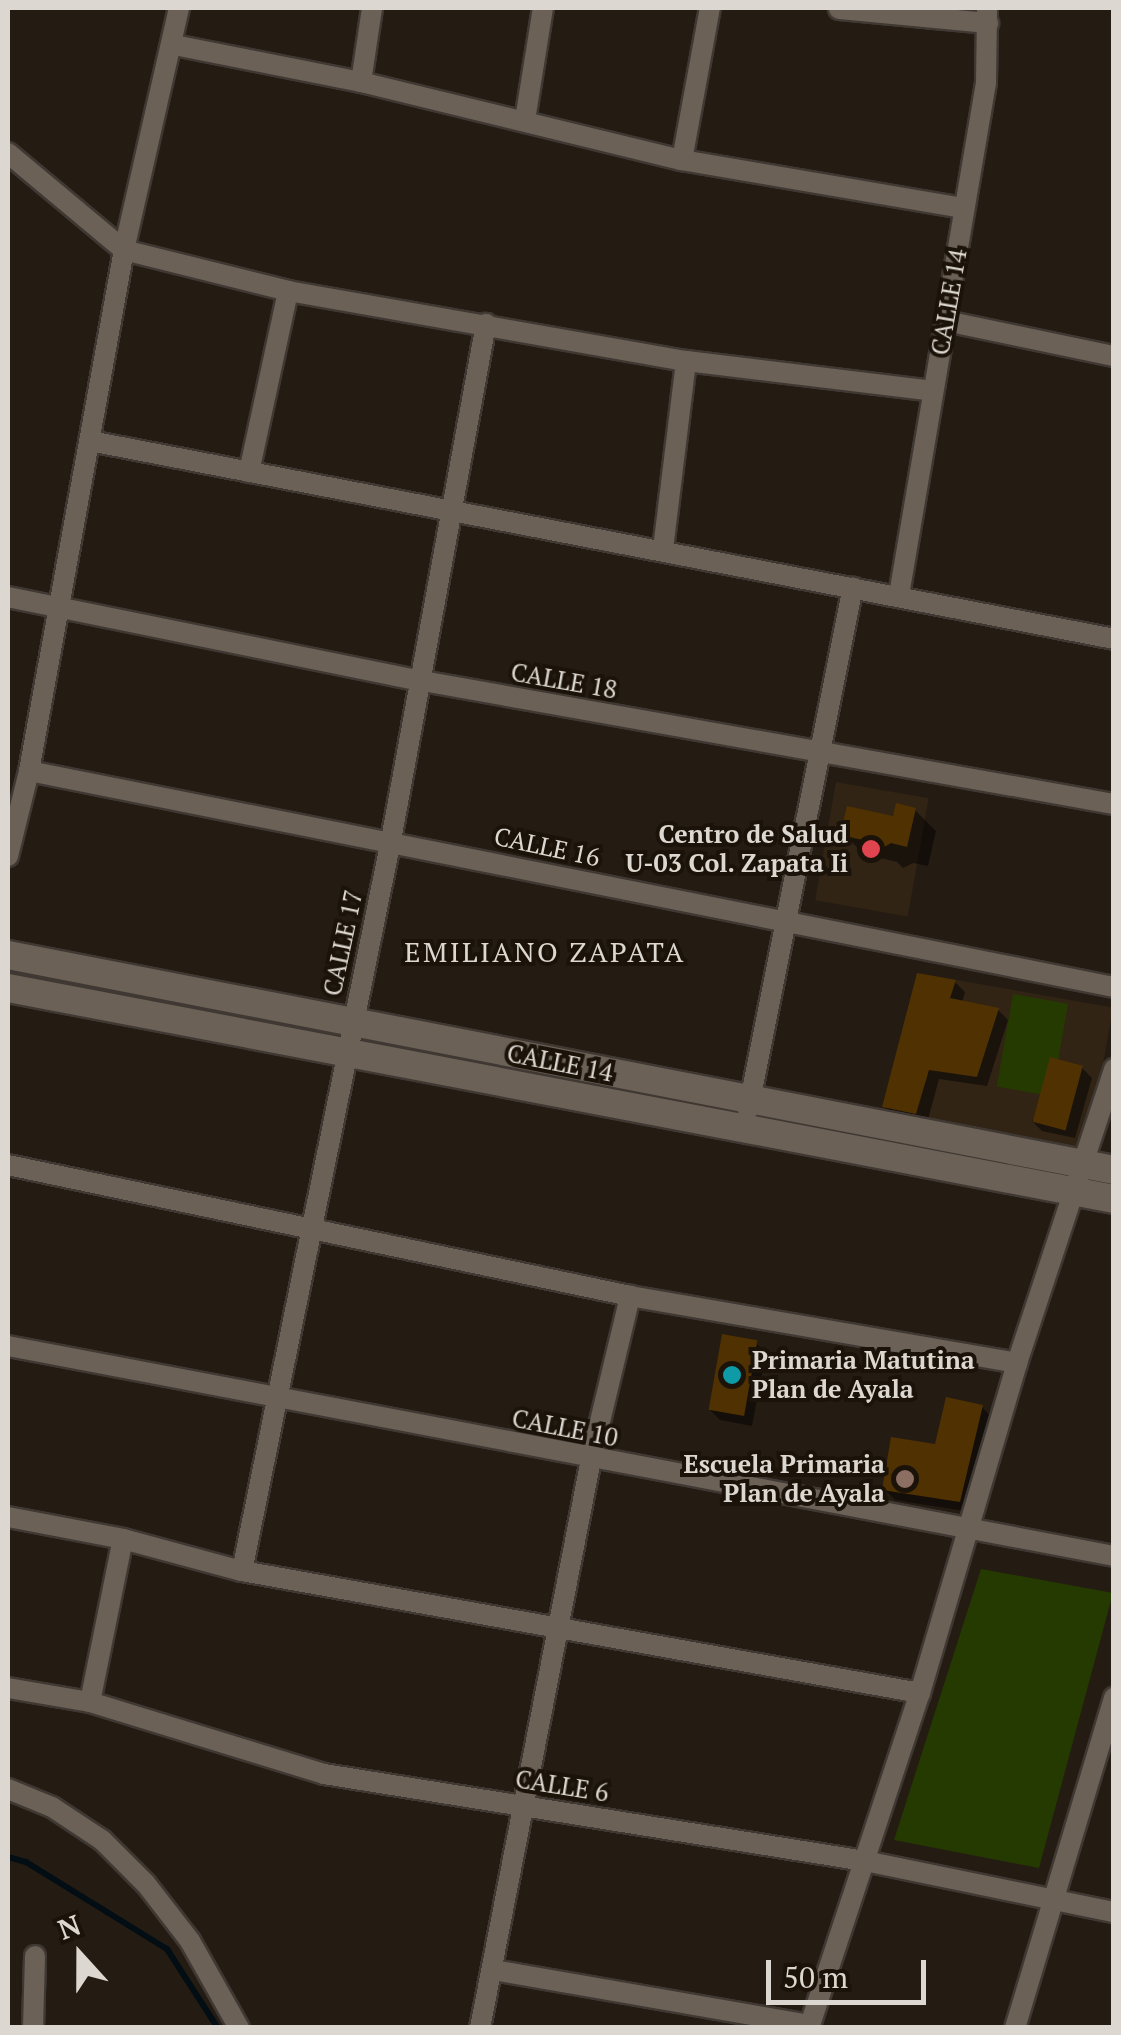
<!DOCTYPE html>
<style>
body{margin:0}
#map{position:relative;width:1121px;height:2035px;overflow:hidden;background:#241c12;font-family:"PT Serif",serif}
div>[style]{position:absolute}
.built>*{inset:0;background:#312415;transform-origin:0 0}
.green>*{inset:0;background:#253a01;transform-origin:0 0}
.shadow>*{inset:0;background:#0007}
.stream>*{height:6px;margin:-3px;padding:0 3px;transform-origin:3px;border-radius:3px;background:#030d14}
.building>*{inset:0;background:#4f3102;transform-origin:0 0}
.roads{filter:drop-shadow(2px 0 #3f3833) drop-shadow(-2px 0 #3f3833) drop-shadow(0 2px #3f3833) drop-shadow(0 -2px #3f3833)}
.street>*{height:20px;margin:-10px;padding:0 10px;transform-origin:10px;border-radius:10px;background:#6b6156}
.secondary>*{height:28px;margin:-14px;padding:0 14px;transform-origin:14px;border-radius:14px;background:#6b6156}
.dots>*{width:28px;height:28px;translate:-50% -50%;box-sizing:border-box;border:5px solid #1b1309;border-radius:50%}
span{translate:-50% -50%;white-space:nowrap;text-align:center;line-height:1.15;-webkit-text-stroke:8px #1b1309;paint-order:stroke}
.street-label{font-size:25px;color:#dcd7d0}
.poi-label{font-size:25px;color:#dcd7d0;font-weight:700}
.right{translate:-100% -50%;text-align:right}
.left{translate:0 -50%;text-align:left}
.neighbourhood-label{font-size:28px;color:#dcd7d0;letter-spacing:2.5px}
.frame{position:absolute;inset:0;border:10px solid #dcd7d0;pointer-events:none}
.north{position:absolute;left:30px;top:1905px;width:100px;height:100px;-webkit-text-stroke:8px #1b1309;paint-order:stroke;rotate:339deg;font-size:28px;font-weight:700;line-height:40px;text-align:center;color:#dcd7d0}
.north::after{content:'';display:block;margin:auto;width:35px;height:45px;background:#dcd7d0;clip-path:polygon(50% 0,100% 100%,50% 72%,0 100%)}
.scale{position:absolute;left:766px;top:1960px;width:160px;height:45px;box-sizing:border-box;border:5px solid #dcd7d0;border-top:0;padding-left:12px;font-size:30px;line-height:35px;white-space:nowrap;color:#dcd7d0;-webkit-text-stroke:8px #1b1309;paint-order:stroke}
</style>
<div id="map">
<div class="built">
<i style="left:836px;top:782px;width:94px;height:120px;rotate:10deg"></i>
<i style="left:917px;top:973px;width:199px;height:143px;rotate:10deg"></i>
</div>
<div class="green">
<i style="left:1013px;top:994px;width:56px;height:94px;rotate:10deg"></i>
<i style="clip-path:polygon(981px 1569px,1113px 1593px,1039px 1868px,894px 1840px)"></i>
</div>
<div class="shadow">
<i style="clip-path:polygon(915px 810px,936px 831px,928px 866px,913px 863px,903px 868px,897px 862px,864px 854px,843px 834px)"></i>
<i style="clip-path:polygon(955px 982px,965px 992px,962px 1003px,998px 1010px,1008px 1020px,987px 1086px,939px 1079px,927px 1123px,895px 1117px,884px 1106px)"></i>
<i style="clip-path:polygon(1082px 1068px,1092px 1078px,1075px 1138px,1042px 1131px,1032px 1121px)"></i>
<i style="clip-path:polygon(756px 1343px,766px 1353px,752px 1426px,720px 1420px,710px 1410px)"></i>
<i style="clip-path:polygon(982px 1407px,992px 1418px,970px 1512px,895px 1500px,884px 1489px)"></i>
</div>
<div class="stream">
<i style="left:8px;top:1857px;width:19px;rotate:16deg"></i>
<i style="left:26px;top:1862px;width:166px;rotate:31.7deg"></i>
<i style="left:167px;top:1949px;width:94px;rotate:57.2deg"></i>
</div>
<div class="building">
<i style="clip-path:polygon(896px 803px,916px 808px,907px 847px,891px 843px,881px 849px,877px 843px,840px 835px,847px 806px,893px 816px)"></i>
<i style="clip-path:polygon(917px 973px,956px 980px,950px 998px,999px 1008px,977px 1077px,929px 1070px,916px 1114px,882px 1107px)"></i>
<i style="left:1050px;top:1057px;width:34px;height:67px;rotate:15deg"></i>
<i style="left:722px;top:1334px;width:36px;height:77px;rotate:10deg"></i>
<i style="clip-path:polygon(946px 1397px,983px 1405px,960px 1502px,882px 1490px,891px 1437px,935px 1444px)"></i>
</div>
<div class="roads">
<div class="street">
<i style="left:839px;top:9px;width:150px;rotate:5.4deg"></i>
<i style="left:174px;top:45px;width:191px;rotate:11.2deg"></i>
<i style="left:361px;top:82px;width:330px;rotate:13.7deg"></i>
<i style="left:682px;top:160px;width:286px;rotate:9.7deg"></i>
<i style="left:361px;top:82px;width:75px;rotate:-81.5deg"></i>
<i style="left:525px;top:120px;width:113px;rotate:-80.9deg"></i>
<i style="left:8px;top:153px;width:151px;rotate:39.9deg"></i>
<i style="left:124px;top:250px;width:169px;rotate:14deg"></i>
<i style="left:288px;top:291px;width:404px;rotate:10deg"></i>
<i style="left:686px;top:361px;width:249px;rotate:6.9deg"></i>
<i style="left:682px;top:160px;width:155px;rotate:-79.6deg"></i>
<i style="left:946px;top:321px;width:172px;rotate:11.8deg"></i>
<i style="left:90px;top:441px;width:1043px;rotate:10.94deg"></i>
<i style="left:249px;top:472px;width:185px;rotate:-77.8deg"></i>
<i style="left:663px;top:549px;width:189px;rotate:-83deg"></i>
<i style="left:899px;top:595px;width:519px;rotate:-80.36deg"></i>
<i style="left:986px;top:83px;width:75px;rotate:-89.2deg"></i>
<i style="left:8px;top:597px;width:417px;rotate:11.5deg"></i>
<i style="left:417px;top:680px;width:708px;rotate:10.09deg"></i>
<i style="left:29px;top:771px;width:1106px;rotate:11.26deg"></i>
<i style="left:8px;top:856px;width:88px;rotate:-76.1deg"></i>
<i style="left:29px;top:771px;width:530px;rotate:-79.67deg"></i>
<i style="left:124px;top:250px;width:248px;rotate:-77.2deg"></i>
<i style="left:748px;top:1110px;width:533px;rotate:-78.65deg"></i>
<i style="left:8px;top:1165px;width:636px;rotate:11.89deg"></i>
<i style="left:630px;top:1296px;width:393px;rotate:9.8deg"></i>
<i style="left:8px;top:1346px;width:1126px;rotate:10.75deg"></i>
<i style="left:8px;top:1517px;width:117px;rotate:10.8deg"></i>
<i style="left:123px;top:1539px;width:123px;rotate:15.1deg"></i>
<i style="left:242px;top:1571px;width:689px;rotate:10.2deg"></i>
<i style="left:242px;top:1571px;width:746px;rotate:-78.48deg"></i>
<i style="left:391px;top:840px;width:525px;rotate:-79.57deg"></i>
<i style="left:8px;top:1688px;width:83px;rotate:9.7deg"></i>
<i style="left:90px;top:1702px;width:245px;rotate:17.1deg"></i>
<i style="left:324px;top:1774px;width:548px;rotate:9.14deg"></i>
<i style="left:865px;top:1861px;width:254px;rotate:11.6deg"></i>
<i style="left:90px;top:1702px;width:166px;rotate:-78.6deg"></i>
<i style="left:8px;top:1789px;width:48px;rotate:22.2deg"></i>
<i style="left:52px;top:1807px;width:60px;rotate:33.4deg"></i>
<i style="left:102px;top:1840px;width:62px;rotate:45deg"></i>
<i style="left:146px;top:1884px;width:72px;rotate:52.3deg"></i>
<i style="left:190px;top:1941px;width:100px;rotate:60.6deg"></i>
<i style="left:494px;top:1970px;width:321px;rotate:9.9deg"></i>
<i style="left:33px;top:2028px;width:72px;rotate:-88.4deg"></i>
<i style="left:480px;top:2028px;width:580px;rotate:-78.96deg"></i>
<i style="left:591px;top:1459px;width:168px;rotate:-76.5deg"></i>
<i style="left:809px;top:2028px;width:353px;rotate:-71.7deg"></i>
<i style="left:920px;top:1693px;width:344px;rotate:-73.6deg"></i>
<i style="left:1017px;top:1363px;width:310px;rotate:-71.7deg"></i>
<i style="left:1015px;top:2028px;width:345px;rotate:-73.3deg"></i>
</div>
<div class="secondary">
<i style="left:8px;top:955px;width:1127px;rotate:11deg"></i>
<i style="left:8px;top:988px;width:1126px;rotate:10.8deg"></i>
</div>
</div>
<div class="dots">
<i style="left:871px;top:849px;background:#e0444e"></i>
<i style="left:732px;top:1375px;background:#0f9aa8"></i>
<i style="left:905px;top:1479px;background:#8d6e63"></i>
</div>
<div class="street-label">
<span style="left:949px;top:302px;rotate:-80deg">CALLE 14</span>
<span style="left:564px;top:681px;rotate:10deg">CALLE 18</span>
<span style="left:547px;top:847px;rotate:12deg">CALLE 16</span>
<span style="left:343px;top:943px;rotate:-78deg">CALLE 17</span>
<span style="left:560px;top:1063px;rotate:11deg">CALLE 14</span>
<span style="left:565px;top:1428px;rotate:11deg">CALLE 10</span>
<span style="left:562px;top:1786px;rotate:9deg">CALLE 6</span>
</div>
<div class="poi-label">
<span class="right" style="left:848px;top:849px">Centro de Salud<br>U-03 Col. Zapata Ii</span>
<span class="left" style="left:752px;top:1375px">Primaria Matutina<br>Plan de Ayala</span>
<span class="right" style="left:885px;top:1479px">Escuela Primaria<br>Plan de Ayala</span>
</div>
<div class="neighbourhood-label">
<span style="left:545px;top:952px">EMILIANO ZAPATA</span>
</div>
<div class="frame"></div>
<div class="north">N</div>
<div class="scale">50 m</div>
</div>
